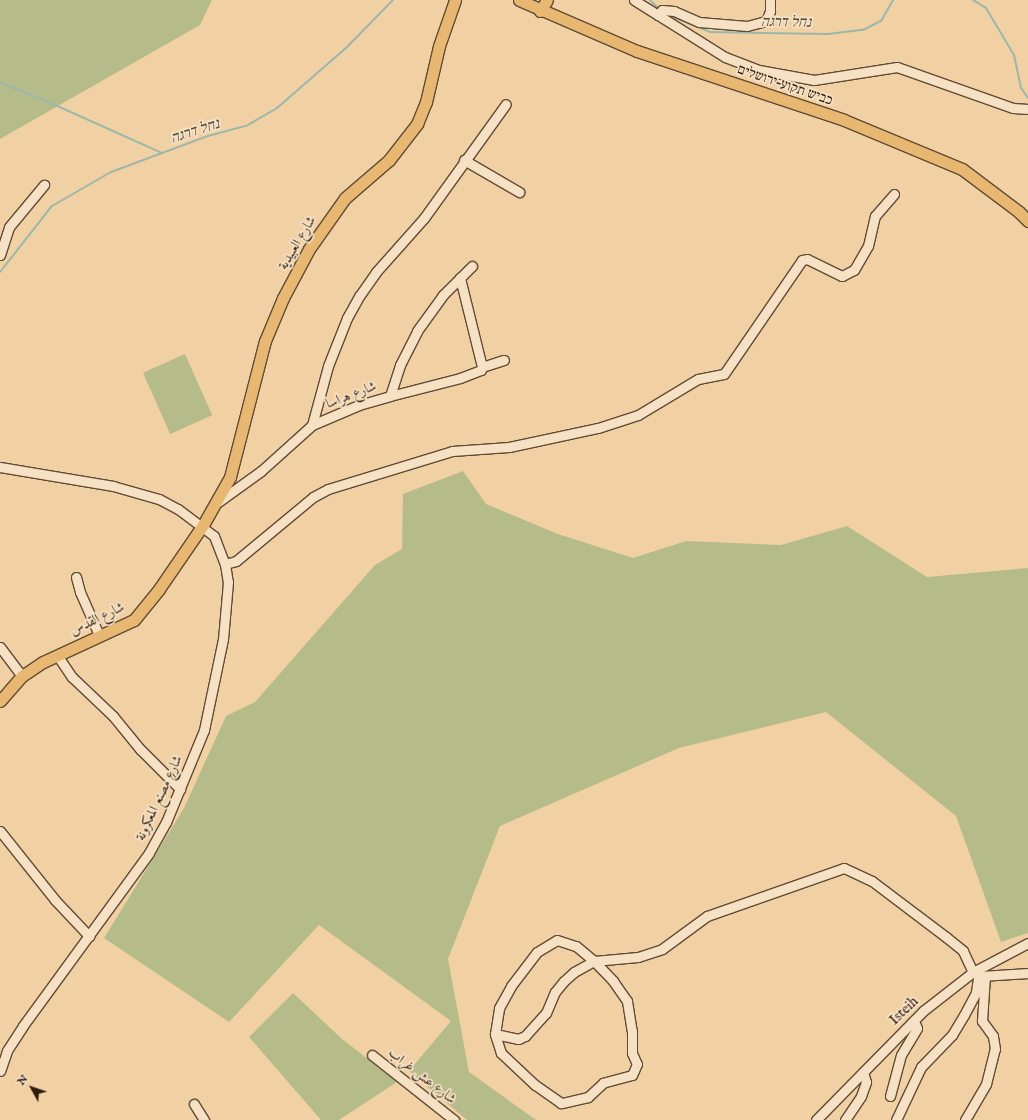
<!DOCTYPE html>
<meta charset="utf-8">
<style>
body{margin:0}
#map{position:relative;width:1028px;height:1120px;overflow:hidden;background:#f1d1a4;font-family:"IM FELL English",Amiri,"Frank Ruhl Libre",serif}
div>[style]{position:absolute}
.green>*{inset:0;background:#b6bc89;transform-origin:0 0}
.stream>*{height:2px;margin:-1px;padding:0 1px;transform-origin:1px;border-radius:1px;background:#9bb7a9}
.roads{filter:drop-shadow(1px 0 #604b35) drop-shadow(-1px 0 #604b35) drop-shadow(0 1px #604b35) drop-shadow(0 -1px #604b35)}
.minor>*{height:9px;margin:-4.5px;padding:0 4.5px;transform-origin:4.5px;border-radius:4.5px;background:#f6e1c4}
.major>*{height:11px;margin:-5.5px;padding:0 5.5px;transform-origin:5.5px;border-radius:5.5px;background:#e8b872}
span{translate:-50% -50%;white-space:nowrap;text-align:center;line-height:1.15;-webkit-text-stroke:3.5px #f6e1c4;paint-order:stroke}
.street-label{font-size:14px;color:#2f1e10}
.water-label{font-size:15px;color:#4f4c3e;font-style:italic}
.north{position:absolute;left:12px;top:1068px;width:40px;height:40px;-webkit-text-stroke:3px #f6e1c4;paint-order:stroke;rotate:310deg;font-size:11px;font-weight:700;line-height:16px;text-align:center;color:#2f1e10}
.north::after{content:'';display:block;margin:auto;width:14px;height:18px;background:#2f1e10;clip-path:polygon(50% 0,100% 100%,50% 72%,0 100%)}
</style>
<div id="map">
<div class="green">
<i style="clip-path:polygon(0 0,212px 0,200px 25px,0 139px)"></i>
<i style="left:185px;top:354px;width:67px;height:46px;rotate:66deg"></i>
<i style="clip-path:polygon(463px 471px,486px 504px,558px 534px,633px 558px,686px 541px,781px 545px,847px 526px,927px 577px,1028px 568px,1028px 933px,1001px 942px,956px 816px,826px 712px,679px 748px,500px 826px,448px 959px,469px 1072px,536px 1120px,467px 1120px,409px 1071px,451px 1021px,319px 925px,229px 1022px,104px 938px,184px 808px,226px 716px,255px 702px,375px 565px,402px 549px,403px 494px)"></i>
<i style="clip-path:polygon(293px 993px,341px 1038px,397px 1082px,339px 1120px,321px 1120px,249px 1037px)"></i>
</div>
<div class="stream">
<i style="left:650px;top:0;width:11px;rotate:45deg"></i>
<i style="left:973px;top:0;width:15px;rotate:32deg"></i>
<i style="left:986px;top:8px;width:55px;rotate:59.2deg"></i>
<i style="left:1014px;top:55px;width:34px;rotate:78deg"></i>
<i style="left:1021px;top:88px;width:12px;rotate:55deg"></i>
<i style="left:669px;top:15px;width:44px;rotate:22.5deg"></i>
<i style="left:710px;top:32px;width:118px;rotate:1deg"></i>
<i style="left:828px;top:34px;width:35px;rotate:-7deg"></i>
<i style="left:863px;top:30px;width:20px;rotate:-27deg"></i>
<i style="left:881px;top:21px;width:24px;rotate:-60deg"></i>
<i style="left:0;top:83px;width:47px;rotate:21.1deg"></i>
<i style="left:44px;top:100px;width:129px;rotate:24.2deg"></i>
<i style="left:0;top:272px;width:84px;rotate:-51.8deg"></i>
<i style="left:52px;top:206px;width:68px;rotate:-30deg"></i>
<i style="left:111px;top:172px;width:103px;rotate:-20.4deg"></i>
<i style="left:208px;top:136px;width:39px;rotate:-15deg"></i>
<i style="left:246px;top:126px;width:36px;rotate:-30deg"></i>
<i style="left:277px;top:108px;width:91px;rotate:-41deg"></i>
<i style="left:346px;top:48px;width:67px;rotate:-45.6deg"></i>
</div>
<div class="roads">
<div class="minor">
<i style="left:634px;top:0;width:28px;rotate:32deg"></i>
<i style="left:658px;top:15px;width:6px;rotate:-51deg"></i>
<i style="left:662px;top:10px;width:12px;rotate:5deg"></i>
<i style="left:674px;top:11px;width:27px;rotate:24deg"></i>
<i style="left:699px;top:22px;width:48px;rotate:4.8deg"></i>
<i style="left:747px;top:26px;width:20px;rotate:-15deg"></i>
<i style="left:766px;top:21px;width:11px;rotate:-68deg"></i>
<i style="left:770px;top:11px;width:11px;rotate:-90deg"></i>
<i style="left:658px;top:15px;width:79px;rotate:32.1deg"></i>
<i style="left:725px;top:57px;width:36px;rotate:21deg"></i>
<i style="left:759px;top:70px;width:56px;rotate:10.3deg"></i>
<i style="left:814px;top:80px;width:84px;rotate:-8.9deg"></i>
<i style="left:897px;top:67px;width:123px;rotate:19.5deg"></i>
<i style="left:1013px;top:108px;width:15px;rotate:4deg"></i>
<i style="left:464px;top:160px;width:64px;rotate:30.2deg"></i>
<i style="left:0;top:255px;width:29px;rotate:-72deg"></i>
<i style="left:9px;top:227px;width:55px;rotate:-50.2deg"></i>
<i style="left:482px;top:367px;width:23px;rotate:-18deg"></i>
<i style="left:390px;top:396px;width:72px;rotate:-14.4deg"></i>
<i style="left:460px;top:378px;width:22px;rotate:-21deg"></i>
<i style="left:481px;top:370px;width:3px;rotate:-72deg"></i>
<i style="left:482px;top:367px;width:92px;rotate:-103.9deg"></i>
<i style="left:312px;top:425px;width:61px;rotate:-74.8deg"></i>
<i style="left:328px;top:366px;width:52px;rotate:-68.4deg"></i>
<i style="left:347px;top:318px;width:26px;rotate:-61deg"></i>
<i style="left:360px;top:295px;width:28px;rotate:-55deg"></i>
<i style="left:376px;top:272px;width:72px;rotate:-48.4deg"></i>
<i style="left:424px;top:218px;width:140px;rotate:-54.3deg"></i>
<i style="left:0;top:467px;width:115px;rotate:9.5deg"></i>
<i style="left:113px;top:486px;width:48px;rotate:15.8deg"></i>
<i style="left:159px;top:499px;width:21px;rotate:28deg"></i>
<i style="left:178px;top:509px;width:45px;rotate:36.9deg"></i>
<i style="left:214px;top:536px;width:30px;rotate:69deg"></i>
<i style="left:225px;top:564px;width:18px;rotate:81deg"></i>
<i style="left:228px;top:582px;width:57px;rotate:95deg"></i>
<i style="left:223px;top:639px;width:93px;rotate:101.8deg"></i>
<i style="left:204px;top:730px;width:100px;rotate:112.4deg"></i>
<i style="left:166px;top:822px;width:35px;rotate:119deg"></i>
<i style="left:149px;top:853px;width:214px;rotate:126.1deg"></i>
<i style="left:23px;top:1026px;width:30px;rotate:123deg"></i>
<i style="left:7px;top:1051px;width:21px;rotate:109deg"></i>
<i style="left:218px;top:502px;width:53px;rotate:-35.8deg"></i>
<i style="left:261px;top:471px;width:69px;rotate:-42deg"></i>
<i style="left:312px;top:425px;width:51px;rotate:-23.1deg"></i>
<i style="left:359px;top:405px;width:32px;rotate:-16deg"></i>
<i style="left:390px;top:396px;width:33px;rotate:-72deg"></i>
<i style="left:400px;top:365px;width:38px;rotate:-63deg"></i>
<i style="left:417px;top:331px;width:44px;rotate:-54.2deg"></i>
<i style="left:443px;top:295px;width:41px;rotate:-45deg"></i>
<i style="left:225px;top:564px;width:11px;rotate:-15deg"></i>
<i style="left:236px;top:561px;width:100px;rotate:-39.7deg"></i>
<i style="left:313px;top:497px;width:17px;rotate:-28deg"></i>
<i style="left:328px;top:489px;width:130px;rotate:-17deg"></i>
<i style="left:452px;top:451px;width:57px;rotate:-4deg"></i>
<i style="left:509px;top:447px;width:91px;rotate:-12.1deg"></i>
<i style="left:598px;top:428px;width:42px;rotate:-18deg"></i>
<i style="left:638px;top:415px;width:70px;rotate:-31deg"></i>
<i style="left:698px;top:379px;width:26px;rotate:-11deg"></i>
<i style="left:724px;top:374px;width:138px;rotate:-55.6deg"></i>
<i style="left:802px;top:260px;width:5px;rotate:-11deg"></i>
<i style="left:807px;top:259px;width:39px;rotate:26deg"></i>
<i style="left:842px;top:276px;width:13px;rotate:-27deg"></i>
<i style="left:854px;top:270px;width:28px;rotate:-60deg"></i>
<i style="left:868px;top:246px;width:31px;rotate:-77deg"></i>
<i style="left:875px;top:216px;width:29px;rotate:-49deg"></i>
<i style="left:76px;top:577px;width:16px;rotate:75deg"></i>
<i style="left:80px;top:592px;width:47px;rotate:66.2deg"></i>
<i style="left:0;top:647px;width:36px;rotate:53deg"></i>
<i style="left:57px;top:655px;width:27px;rotate:56deg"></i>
<i style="left:72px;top:677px;width:57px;rotate:43.6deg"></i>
<i style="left:113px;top:716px;width:43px;rotate:50.7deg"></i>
<i style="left:140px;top:749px;width:57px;rotate:45deg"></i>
<i style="left:0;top:831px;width:88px;rotate:51.4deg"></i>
<i style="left:55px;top:900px;width:50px;rotate:46.6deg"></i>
<i style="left:981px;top:976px;width:47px;rotate:-3.7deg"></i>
<i style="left:495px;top:1034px;width:24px;rotate:12deg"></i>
<i style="left:518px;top:1039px;width:8px;rotate:-23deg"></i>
<i style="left:525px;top:1036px;width:31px;rotate:-48deg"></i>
<i style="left:546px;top:1013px;width:23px;rotate:-67deg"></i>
<i style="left:555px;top:992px;width:14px;rotate:-51deg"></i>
<i style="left:564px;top:981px;width:13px;rotate:-42deg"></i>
<i style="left:574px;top:972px;width:23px;rotate:-29deg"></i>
<i style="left:594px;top:961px;width:28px;rotate:46deg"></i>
<i style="left:613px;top:981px;width:24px;rotate:55deg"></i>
<i style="left:627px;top:1001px;width:30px;rotate:81deg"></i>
<i style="left:632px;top:1031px;width:22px;rotate:90deg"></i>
<i style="left:632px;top:1053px;width:12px;rotate:66deg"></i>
<i style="left:637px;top:1064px;width:12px;rotate:114deg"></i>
<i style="left:632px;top:1075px;width:30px;rotate:165deg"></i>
<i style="left:603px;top:1083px;width:21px;rotate:137deg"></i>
<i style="left:588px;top:1097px;width:28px;rotate:167deg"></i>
<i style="left:561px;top:1103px;width:32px;rotate:-145deg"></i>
<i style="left:535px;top:1085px;width:47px;rotate:-136.7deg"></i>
<i style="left:501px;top:1053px;width:20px;rotate:-108deg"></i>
<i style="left:495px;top:1034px;width:26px;rotate:-81deg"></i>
<i style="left:499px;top:1008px;width:25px;rotate:-61deg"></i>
<i style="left:511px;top:986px;width:43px;rotate:-52.6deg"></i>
<i style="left:537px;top:952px;width:23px;rotate:-31deg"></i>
<i style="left:557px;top:940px;width:20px;rotate:18deg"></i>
<i style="left:576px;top:946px;width:23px;rotate:40deg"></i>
<i style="left:594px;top:961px;width:44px;rotate:-5.2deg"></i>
<i style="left:638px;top:957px;width:25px;rotate:-18deg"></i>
<i style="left:662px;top:949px;width:56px;rotate:-36.3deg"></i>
<i style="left:707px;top:916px;width:145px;rotate:-19.3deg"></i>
<i style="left:844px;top:868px;width:31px;rotate:25deg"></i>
<i style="left:872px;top:881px;width:93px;rotate:37.1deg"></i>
<i style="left:946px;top:937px;width:22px;rotate:39deg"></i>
<i style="left:963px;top:951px;width:23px;rotate:65deg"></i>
<i style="left:372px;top:1055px;width:105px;rotate:38.4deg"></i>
<i style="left:890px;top:1096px;width:42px;rotate:-75deg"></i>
<i style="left:901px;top:1055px;width:31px;rotate:-59deg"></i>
<i style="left:917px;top:1028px;width:8px;rotate:-113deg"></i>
<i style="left:194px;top:1104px;width:19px;rotate:58deg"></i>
<i style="left:816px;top:1120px;width:153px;rotate:-45.5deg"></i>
<i style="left:923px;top:1011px;width:63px;rotate:-38deg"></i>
<i style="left:973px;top:972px;width:62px;rotate:-27.8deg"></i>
<i style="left:845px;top:1120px;width:29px;rotate:-56deg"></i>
<i style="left:861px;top:1096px;width:15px;rotate:-70deg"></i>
<i style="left:866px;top:1082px;width:10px;rotate:-107deg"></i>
<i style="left:896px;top:1120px;width:59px;rotate:-64.7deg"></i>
<i style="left:921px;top:1067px;width:45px;rotate:-45.9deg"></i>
<i style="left:952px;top:1035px;width:23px;rotate:-59deg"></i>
<i style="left:964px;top:1015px;width:26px;rotate:-62deg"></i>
<i style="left:976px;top:992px;width:15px;rotate:-82deg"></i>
<i style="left:965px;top:1120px;width:42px;rotate:-59.7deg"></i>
<i style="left:986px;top:1084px;width:36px;rotate:-76deg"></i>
<i style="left:995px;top:1049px;width:13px;rotate:-99deg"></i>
<i style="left:993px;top:1036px;width:19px;rotate:-126deg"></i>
<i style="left:982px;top:1021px;width:45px;rotate:-86.2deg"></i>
</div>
<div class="major">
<i style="left:519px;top:0;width:129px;rotate:23.4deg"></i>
<i style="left:637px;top:51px;width:218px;rotate:18.4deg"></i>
<i style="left:844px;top:120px;width:128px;rotate:22.6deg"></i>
<i style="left:962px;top:169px;width:71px;rotate:37deg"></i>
<i style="left:1019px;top:212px;width:13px;rotate:45deg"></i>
<i style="left:540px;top:11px;width:13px;rotate:-58deg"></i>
<i style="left:0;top:701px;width:33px;rotate:-49deg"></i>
<i style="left:22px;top:676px;width:25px;rotate:-34deg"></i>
<i style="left:43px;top:662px;width:100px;rotate:-24.8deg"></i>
<i style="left:134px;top:620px;width:40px;rotate:-51deg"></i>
<i style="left:159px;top:589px;width:78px;rotate:-55.5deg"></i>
<i style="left:203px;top:525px;width:55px;rotate:-60.6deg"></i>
<i style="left:230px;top:477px;width:140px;rotate:-75.6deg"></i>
<i style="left:265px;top:341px;width:47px;rotate:-67.3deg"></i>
<i style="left:283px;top:298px;width:55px;rotate:-62deg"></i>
<i style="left:309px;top:249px;width:62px;rotate:-54.8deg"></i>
<i style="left:345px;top:198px;width:58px;rotate:-40.8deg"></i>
<i style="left:389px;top:160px;width:46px;rotate:-52.1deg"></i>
<i style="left:417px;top:124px;width:24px;rotate:-68deg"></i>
<i style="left:426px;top:102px;width:57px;rotate:-76.9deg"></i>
<i style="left:439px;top:46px;width:49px;rotate:-70.8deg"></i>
</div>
</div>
<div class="street-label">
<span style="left:785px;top:85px;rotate:19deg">כביש תקוע–ירושלים</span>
<span style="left:297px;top:243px;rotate:-59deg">شارع العبيدية</span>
<span style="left:351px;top:395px;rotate:-21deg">شارع هراسا</span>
<span style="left:97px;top:619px;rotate:-26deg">شارع القدس</span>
<span style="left:159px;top:798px;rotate:-65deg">شارع مصنع المعكرونة</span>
<span style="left:904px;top:1011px;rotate:-44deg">Isteih</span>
<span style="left:422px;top:1076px;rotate:38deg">شارع عش غراب</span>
</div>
<div class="water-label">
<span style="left:786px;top:22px;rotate:1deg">נחל דרגה</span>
<span style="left:195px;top:131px;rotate:-18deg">נחל דרגה</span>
</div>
<div class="north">N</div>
</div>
